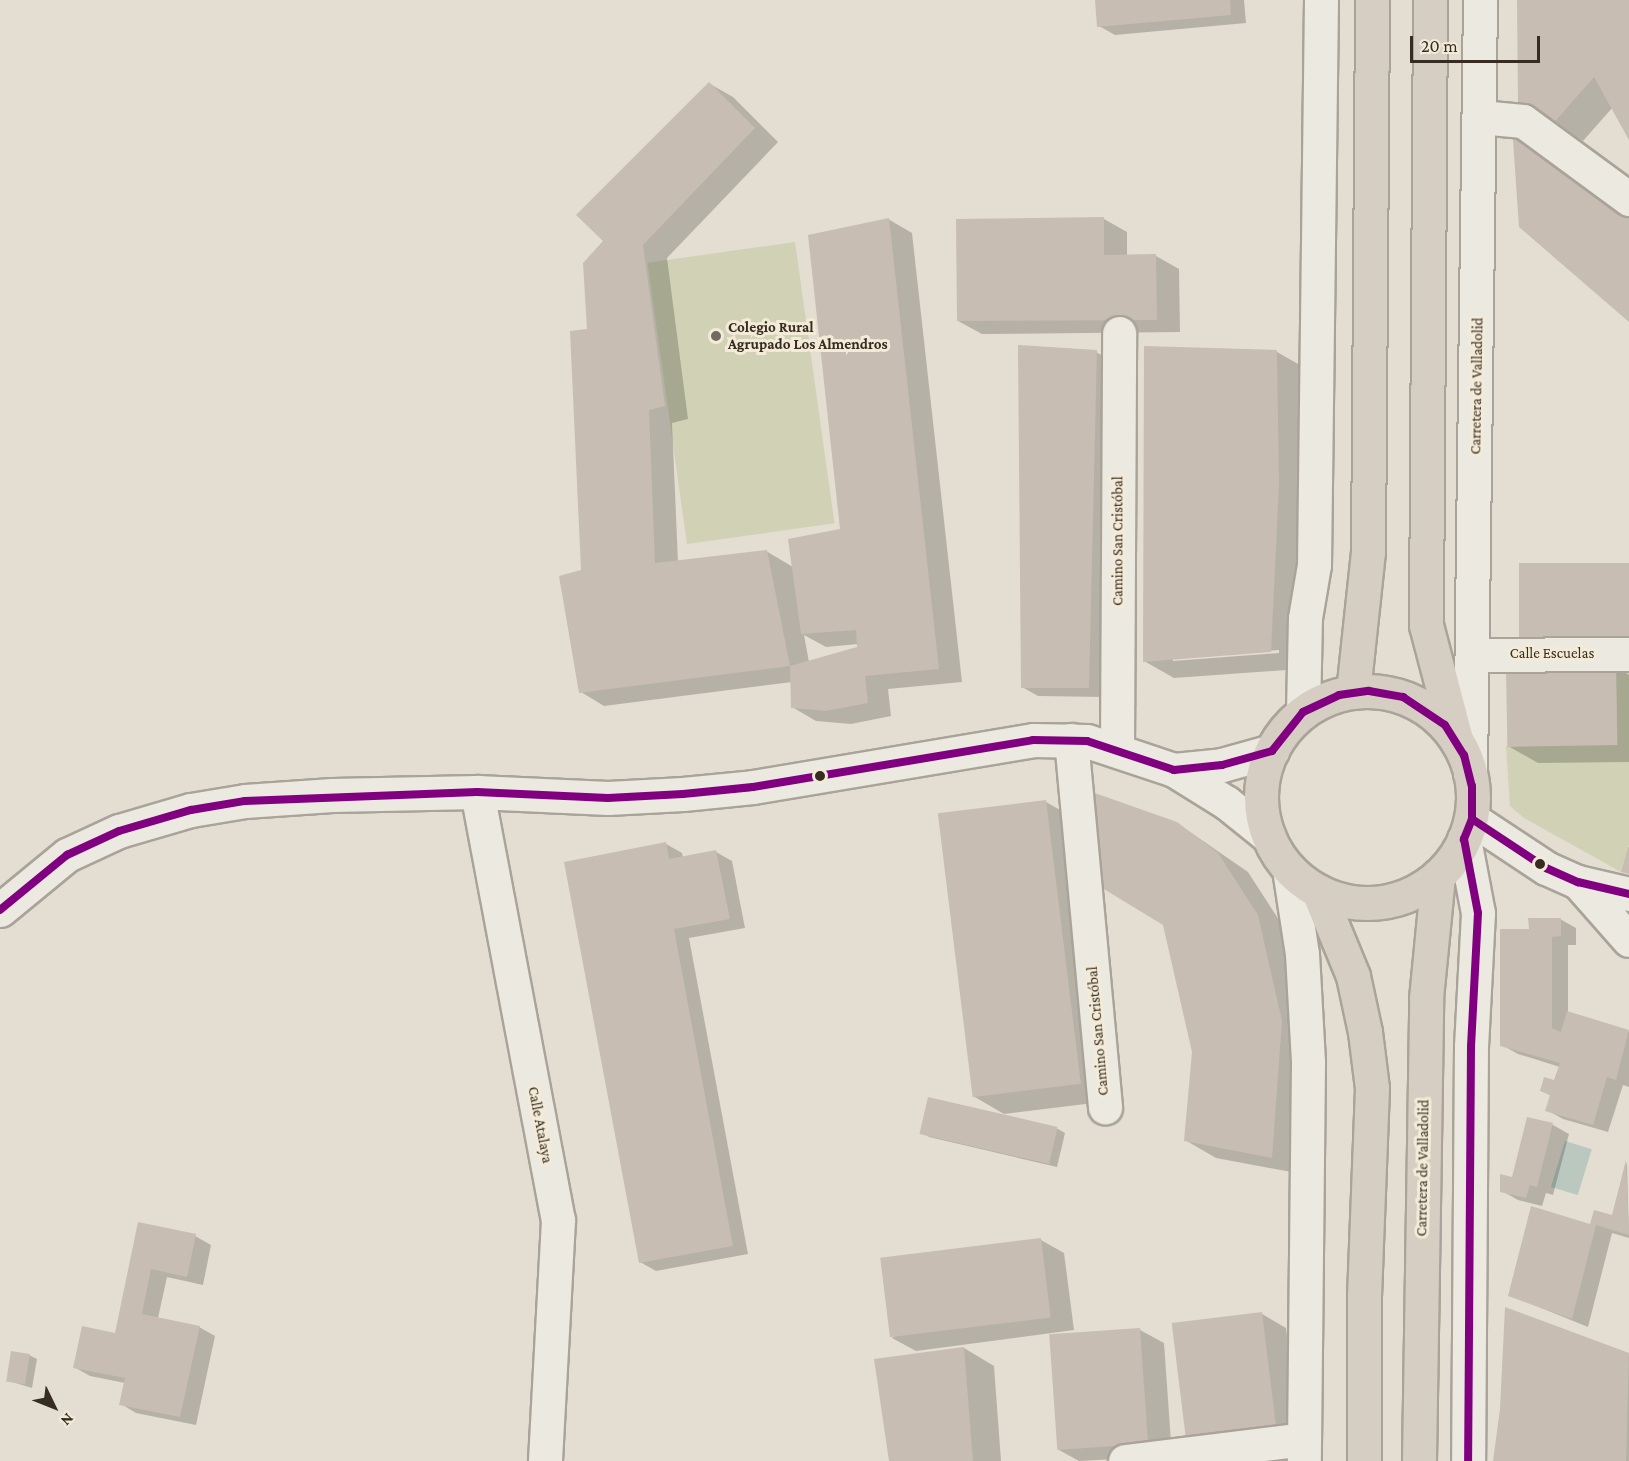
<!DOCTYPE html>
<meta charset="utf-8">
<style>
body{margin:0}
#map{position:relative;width:1629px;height:1461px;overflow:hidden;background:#e3ded1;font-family:"Crimson Pro",serif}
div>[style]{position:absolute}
.green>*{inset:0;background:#d1d2b5;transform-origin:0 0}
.water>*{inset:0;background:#bbc8c0;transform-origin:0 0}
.shadow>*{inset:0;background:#0003}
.building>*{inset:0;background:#c7bdb2;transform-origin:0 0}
.roads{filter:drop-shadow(2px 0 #a9a399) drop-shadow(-2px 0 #a9a399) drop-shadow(0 2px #a9a399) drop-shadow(0 -2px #a9a399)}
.street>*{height:33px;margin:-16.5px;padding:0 16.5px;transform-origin:16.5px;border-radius:16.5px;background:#ece9e1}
.secondary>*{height:33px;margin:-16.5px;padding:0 16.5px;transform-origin:16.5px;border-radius:16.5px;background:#ece9e1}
.highway>*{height:33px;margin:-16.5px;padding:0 16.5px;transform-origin:16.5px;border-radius:16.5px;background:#d6cec2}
.highway>.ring{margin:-16.5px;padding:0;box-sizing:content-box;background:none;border:33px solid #d6cec2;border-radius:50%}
.bus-1>*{height:8px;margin:-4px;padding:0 4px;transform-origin:4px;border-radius:4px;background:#800080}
.dots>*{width:16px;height:16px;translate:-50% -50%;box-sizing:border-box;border:3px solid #f3ebd8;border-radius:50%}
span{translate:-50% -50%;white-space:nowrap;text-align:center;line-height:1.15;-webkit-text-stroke:6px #f3ebd8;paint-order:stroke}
.poi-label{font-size:15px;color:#372c22;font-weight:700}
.left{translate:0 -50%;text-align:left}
.street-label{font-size:15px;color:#372c22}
.north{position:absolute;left:24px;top:1377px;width:60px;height:60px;-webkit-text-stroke:4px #f3ebd8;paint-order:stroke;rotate:133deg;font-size:16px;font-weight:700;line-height:24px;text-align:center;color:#372c22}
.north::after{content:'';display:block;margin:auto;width:21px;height:27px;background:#372c22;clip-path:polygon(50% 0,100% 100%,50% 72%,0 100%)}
.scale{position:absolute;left:1410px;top:36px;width:130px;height:27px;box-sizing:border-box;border:3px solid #372c22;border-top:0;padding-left:8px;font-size:18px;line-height:21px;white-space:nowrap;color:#372c22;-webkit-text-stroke:4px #f3ebd8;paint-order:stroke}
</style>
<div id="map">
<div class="green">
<i style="left:795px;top:242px;width:284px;height:149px;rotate:82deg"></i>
<i style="clip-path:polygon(1616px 666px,1629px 666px,1629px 844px,1621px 872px,1524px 818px,1510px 806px,1506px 746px,1617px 745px)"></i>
</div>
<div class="water">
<i style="left:1565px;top:1141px;width:28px;height:48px;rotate:17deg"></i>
</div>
<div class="shadow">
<i style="clip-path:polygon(1097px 0,1244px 0,1246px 23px,1115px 35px,1099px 26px)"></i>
<i style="clip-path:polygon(1518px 0,1629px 0,1629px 132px,1613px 107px,1583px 141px,1553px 124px)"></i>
<i style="clip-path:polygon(evenodd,710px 84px,733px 97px,778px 142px,667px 258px,688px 419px,672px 423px,678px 562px,766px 551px,793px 567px,841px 531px,888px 219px,912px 233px,962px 682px,888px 689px,891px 716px,851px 724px,816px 721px,792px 707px,792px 682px,604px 706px,581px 692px,588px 330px,606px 241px,710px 84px,804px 635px,826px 647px,858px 644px,859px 648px,809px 662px,804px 635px)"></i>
<i style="clip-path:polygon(1104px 219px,1127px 232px,1127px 256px,1156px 256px,1179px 269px,1180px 332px,982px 334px,958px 321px)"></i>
<i style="clip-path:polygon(1096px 352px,1112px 361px,1104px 697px,1038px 696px,1022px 687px)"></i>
<i style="clip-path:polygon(evenodd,1277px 352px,1307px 369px,1301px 669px,1174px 678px,1144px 661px,1277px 352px,1279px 650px,1279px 653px,1173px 661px,1173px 658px,1279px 650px)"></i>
<i style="clip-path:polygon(1629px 564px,1619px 669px,1629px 675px,1629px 762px,1538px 763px,1508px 746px)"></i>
<i style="clip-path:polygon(1046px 802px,1076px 819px,1110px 1101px,1004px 1114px,973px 1096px)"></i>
<i style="clip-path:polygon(1177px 823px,1248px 872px,1288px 934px,1302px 1174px,1216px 1158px,1185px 1140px,1193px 1052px,1165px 924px)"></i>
<i style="clip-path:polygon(666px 844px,682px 853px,683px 858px,716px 852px,732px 861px,745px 928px,689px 938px,748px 1254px,656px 1271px,640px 1262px)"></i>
<i style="clip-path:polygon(1560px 919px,1576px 928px,1576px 945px,1568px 945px,1568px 1013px,1629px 1032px,1629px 1087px,1623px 1085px,1608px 1132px,1563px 1119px,1547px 1110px,1551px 1096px,1542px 1090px,1555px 1082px,1560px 1067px,1518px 1054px,1502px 1045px,1530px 930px)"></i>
<i style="clip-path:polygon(930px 1099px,1058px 1129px,1065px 1133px,1057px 1167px,929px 1137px,922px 1133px)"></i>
<i style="clip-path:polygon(1528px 1119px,1553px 1125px,1569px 1134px,1553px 1195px,1546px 1193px,1542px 1206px,1518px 1200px,1502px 1191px,1513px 1179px)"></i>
<i style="clip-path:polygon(1627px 1162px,1629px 1238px,1612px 1233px,1588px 1327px,1509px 1295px,1591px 1226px,1613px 1217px)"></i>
<i style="clip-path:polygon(139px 1224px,195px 1236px,211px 1245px,203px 1285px,167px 1277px,158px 1318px,199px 1327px,215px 1336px,196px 1425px,136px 1413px,121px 1404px,125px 1383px,90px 1376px,74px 1367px,116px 1334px)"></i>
<i style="clip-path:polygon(1041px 1240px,1064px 1253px,1074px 1330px,916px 1351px,892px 1338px)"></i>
<i style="clip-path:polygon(1506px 1309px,1629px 1355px,1629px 1461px,1495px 1461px,1502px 1409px)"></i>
<i style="clip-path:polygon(1262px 1314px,1286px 1328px,1300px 1439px,1211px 1451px)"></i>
<i style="clip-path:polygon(1140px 1330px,1164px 1343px,1172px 1456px,1079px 1461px,1059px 1450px,1050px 1337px)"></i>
<i style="clip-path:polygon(964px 1348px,994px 1366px,1001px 1461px,890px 1461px)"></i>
<i style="clip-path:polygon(29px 1355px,37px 1359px,32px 1388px,9px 1381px)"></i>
</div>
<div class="building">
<i style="clip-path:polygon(1095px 0,1230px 0,1231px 15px,1097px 27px)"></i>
<i style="clip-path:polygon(1517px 0,1629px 0,1629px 140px,1594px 77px,1552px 125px,1518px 102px)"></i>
<i style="clip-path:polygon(709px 82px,755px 128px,643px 245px,665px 406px,649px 410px,655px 563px,767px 550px,790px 666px,857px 647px,856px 630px,801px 634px,788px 539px,840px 529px,808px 235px,889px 218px,939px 669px,865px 676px,868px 703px,826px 711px,791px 708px,790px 666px,579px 693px,559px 576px,581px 570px,570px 331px,587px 329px,583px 263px,603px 241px,576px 215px)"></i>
<i style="clip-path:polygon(1513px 140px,1547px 140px,1629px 209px,1629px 322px,1519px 227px)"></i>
<i style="clip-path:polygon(1104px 217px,1104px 255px,1156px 254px,1157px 320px,957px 321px,956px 219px)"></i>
<i style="clip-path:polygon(1018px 345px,1097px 350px,1089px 688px,1021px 688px)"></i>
<i style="clip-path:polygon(1144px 346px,1277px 350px,1279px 485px,1271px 652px,1143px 662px)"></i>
<i style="left:1629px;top:563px;width:83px;height:110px;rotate:90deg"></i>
<i style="left:1616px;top:666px;width:79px;height:110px;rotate:89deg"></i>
<i style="clip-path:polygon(1089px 791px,1177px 822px,1218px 853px,1258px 915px,1282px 1021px,1272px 1158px,1184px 1141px,1192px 1052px,1163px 925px,1094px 883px)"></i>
<i style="left:1046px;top:800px;width:286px;height:109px;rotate:83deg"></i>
<i style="clip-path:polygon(666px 842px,669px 859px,716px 850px,730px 919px,674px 929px,733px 1246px,639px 1263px,564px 862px)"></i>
<i style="clip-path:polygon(1628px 847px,1629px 847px,1629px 874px,1621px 872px)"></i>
<i style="clip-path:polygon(1528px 918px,1561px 918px,1561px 936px,1552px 937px,1552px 1028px,1561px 1032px,1567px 1011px,1629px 1030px,1616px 1080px,1607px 1077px,1593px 1125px,1545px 1111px,1550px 1095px,1540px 1091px,1544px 1077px,1554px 1080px,1560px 1063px,1500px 1046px,1500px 929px,1529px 929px)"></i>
<i style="left:928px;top:1097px;width:133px;height:38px;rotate:13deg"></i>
<i style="clip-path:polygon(1527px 1117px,1553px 1123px,1537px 1187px,1530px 1185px,1526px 1198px,1500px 1192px,1500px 1174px,1512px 1177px)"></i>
<i style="clip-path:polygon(1626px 1160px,1629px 1235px,1596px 1225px,1572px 1319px,1508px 1296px,1531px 1206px,1590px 1224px,1594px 1210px,1612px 1215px)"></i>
<i style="clip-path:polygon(138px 1222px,196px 1234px,187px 1277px,151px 1269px,142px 1314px,200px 1326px,180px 1417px,119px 1405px,125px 1378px,73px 1368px,82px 1326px,115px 1333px)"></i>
<i style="left:1041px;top:1238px;width:80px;height:162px;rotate:83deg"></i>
<i style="clip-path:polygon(1505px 1307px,1629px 1353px,1626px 1461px,1493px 1461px,1500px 1409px)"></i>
<i style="left:1262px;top:1312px;width:115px;height:91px;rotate:83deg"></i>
<i style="left:1140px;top:1328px;width:116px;height:91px;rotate:86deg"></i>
<i style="clip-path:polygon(964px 1347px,973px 1461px,889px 1461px,874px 1359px)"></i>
<i style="left:11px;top:1351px;width:19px;height:31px;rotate:9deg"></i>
</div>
<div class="roads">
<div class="street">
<i style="left:1480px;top:117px;width:43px;rotate:5.3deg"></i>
<i style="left:1523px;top:121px;width:132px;rotate:36.3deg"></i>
<i style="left:1474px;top:655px;width:155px;rotate:-0.4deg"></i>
<i style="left:1303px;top:712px;width:94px;rotate:-88.8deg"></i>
<i style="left:1305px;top:618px;width:54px;rotate:-80.4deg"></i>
<i style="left:1314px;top:565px;width:565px;rotate:-89.29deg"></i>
<i style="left:1071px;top:740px;width:369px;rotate:84.7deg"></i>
<i style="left:1117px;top:749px;width:416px;rotate:-89.7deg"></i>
<i style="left:1470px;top:773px;width:773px;rotate:-89.26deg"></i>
<i style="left:477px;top:792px;width:436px;rotate:79.3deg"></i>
<i style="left:558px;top:1220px;width:241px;rotate:93.1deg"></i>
<i style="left:1472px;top:819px;width:89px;rotate:33.5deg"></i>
<i style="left:1546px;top:868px;width:35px;rotate:24deg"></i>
<i style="left:1578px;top:882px;width:52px;rotate:13.2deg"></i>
<i style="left:1464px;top:839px;width:75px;rotate:79.3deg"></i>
<i style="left:1478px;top:913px;width:133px;rotate:93deg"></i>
<i style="left:1471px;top:1046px;width:415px;rotate:90.4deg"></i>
<i style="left:1289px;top:869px;width:86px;rotate:81.3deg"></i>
<i style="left:1302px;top:954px;width:109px;rotate:86.8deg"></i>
<i style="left:1308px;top:1063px;width:398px;rotate:90.6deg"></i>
<i style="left:1578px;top:882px;width:77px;rotate:48.7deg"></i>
<i style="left:1125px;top:1461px;width:180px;rotate:-7deg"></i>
</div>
<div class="secondary">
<i style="left:1174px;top:770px;width:48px;rotate:-5.9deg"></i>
<i style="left:1222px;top:765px;width:52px;rotate:-15.6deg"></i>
<i style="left:0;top:910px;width:87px;rotate:-39.4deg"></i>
<i style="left:67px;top:855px;width:57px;rotate:-24.8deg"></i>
<i style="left:119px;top:831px;width:75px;rotate:-16.3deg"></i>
<i style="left:191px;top:810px;width:55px;rotate:-9.5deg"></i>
<i style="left:245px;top:801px;width:87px;rotate:-3.9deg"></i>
<i style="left:332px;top:795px;width:145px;rotate:-1.2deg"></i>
<i style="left:477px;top:792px;width:131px;rotate:2.6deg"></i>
<i style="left:608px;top:798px;width:75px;rotate:-3.1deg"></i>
<i style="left:683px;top:794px;width:70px;rotate:-5.7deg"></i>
<i style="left:753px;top:787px;width:284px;rotate:-9.5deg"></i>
<i style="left:1033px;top:740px;width:54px;rotate:1.1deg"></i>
<i style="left:1087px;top:741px;width:92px;rotate:18.4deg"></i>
<i style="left:1174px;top:770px;width:62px;rotate:31.9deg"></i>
<i style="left:1227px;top:803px;width:53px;rotate:38.8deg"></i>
</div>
<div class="highway">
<i style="left:1430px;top:0;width:625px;rotate:90.37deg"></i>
<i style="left:1426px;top:625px;width:118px;rotate:75.3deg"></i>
<i class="ring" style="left:1261px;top:691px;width:179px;height:179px"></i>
<i style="left:1353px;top:692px;width:141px;rotate:-83.9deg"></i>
<i style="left:1368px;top:552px;width:552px;rotate:-89.58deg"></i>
<i style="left:1318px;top:891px;width:92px;rotate:67.6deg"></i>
<i style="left:1353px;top:976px;width:57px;rotate:77.9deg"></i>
<i style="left:1365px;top:1032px;width:56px;rotate:82.9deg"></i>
<i style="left:1372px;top:1088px;width:207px;rotate:92.2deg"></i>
<i style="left:1364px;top:1295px;width:166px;rotate:90deg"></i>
<i style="left:1419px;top:1461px;width:463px;rotate:-89.1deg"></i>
<i style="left:1426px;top:998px;width:123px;rotate:-84.4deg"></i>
</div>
</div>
<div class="bus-1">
<i style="left:1472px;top:819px;width:89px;rotate:33.5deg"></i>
<i style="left:1546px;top:868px;width:35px;rotate:24deg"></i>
<i style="left:1578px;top:882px;width:52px;rotate:13.2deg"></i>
<i style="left:0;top:910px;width:87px;rotate:-39.4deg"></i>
<i style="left:67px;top:855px;width:57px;rotate:-24.8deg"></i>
<i style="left:119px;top:831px;width:75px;rotate:-16.3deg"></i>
<i style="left:191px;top:810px;width:55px;rotate:-9.5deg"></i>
<i style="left:245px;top:801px;width:232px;rotate:-2.2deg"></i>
<i style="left:477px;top:792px;width:131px;rotate:2.6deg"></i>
<i style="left:608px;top:798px;width:75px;rotate:-3.1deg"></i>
<i style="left:683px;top:794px;width:70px;rotate:-5.7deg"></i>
<i style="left:753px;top:787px;width:284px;rotate:-9.5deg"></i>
<i style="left:1033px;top:740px;width:54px;rotate:1.1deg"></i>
<i style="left:1087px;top:741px;width:92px;rotate:18.4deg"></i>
<i style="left:1174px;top:770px;width:48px;rotate:-5.9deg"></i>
<i style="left:1222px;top:765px;width:52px;rotate:-15.6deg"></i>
<i style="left:1272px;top:751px;width:50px;rotate:-51.5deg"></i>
<i style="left:1303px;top:712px;width:40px;rotate:-25deg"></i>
<i style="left:1339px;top:695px;width:30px;rotate:-8deg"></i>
<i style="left:1369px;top:691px;width:35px;rotate:10deg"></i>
<i style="left:1403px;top:697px;width:50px;rotate:33.7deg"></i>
<i style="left:1445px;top:725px;width:36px;rotate:58deg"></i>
<i style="left:1464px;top:755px;width:32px;rotate:76deg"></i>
<i style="left:1472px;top:786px;width:33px;rotate:90deg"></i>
<i style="left:1472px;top:819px;width:22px;rotate:112deg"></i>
<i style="left:1464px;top:839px;width:75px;rotate:79.3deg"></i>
<i style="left:1478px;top:913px;width:133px;rotate:93deg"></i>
<i style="left:1471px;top:1046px;width:415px;rotate:90.4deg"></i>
</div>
<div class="dots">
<i style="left:716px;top:336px;background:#736a5f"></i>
<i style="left:820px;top:776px;background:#372c22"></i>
<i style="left:1540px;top:864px;background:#372c22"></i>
</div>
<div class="poi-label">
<span class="left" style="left:728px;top:336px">Colegio Rural<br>Agrupado Los Almendros</span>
</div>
<div class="street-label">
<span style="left:1477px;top:386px;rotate:-89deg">Carretera de Valladolid</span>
<span style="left:1118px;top:541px;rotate:-90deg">Camino San Cristóbal</span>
<span style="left:1552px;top:654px">Calle Escuelas</span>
<span style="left:1098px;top:1031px;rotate:-95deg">Camino San Cristóbal</span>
<span style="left:540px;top:1125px;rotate:79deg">Calle Atalaya</span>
<span style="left:1423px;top:1168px;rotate:-89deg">Carretera de Valladolid</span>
</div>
<div class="north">N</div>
<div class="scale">20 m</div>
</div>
